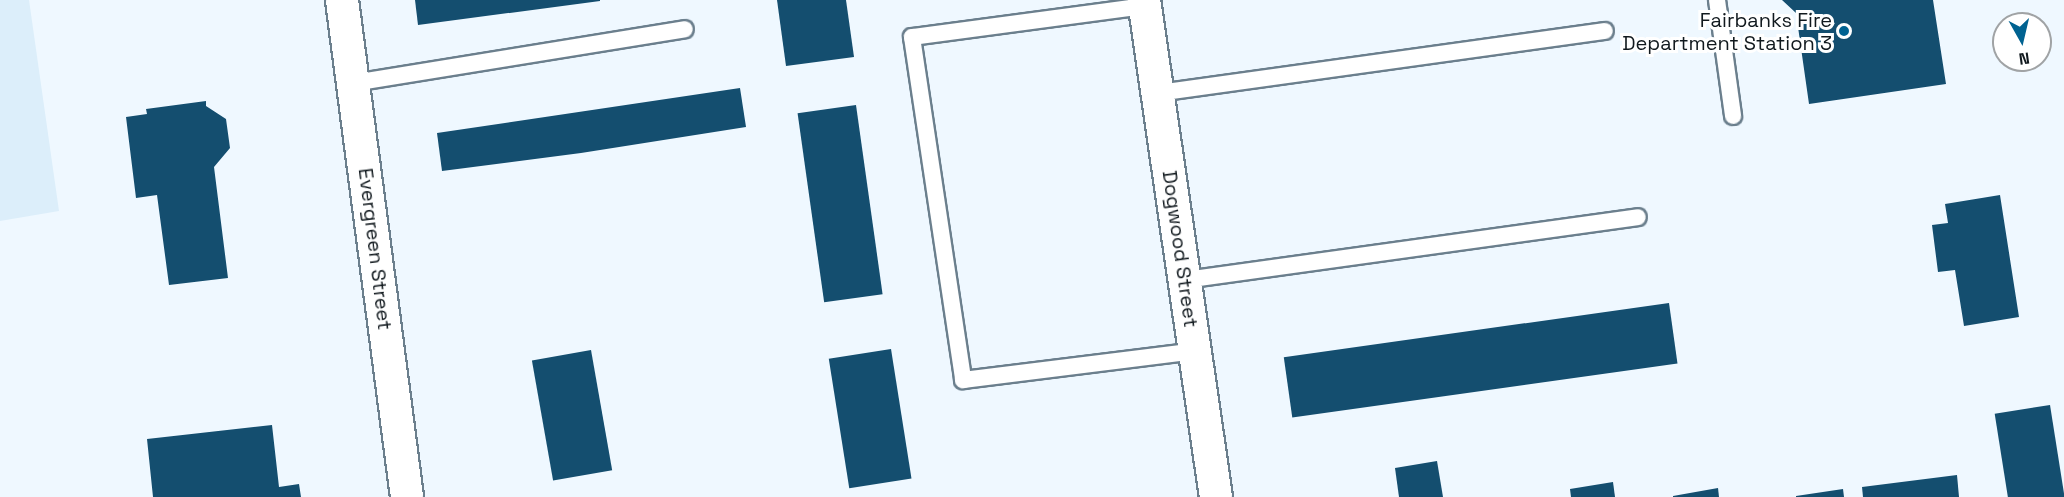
<!DOCTYPE html>
<style>
body{margin:0}
#map{position:relative;width:2064px;height:497px;overflow:hidden;background:#eff8ff;font-family:"Space Grotesk",sans-serif}
div>[style]{position:absolute}
.built>*{inset:0;background:#dceefa}
.building>*{inset:0;background:#144e6f;transform-origin:0 0}
.roads{filter:drop-shadow(2px 0 #6b7f8d) drop-shadow(-2px 0 #6b7f8d) drop-shadow(0 2px #6b7f8d) drop-shadow(0 -2px #6b7f8d)}
.lane>*{height:16px;margin:-8px;padding:0 8px;transform-origin:8px;border-radius:8px;background:#fff}
.street>*{height:32px;margin:-16px;padding:0 16px;transform-origin:16px;border-radius:16px;background:#fff}
.dots>*{width:16px;height:16px;translate:-50% -50%;box-sizing:border-box;border:3px solid #fff;border-radius:50%}
span{translate:-50% -50%;white-space:nowrap;text-align:center;line-height:1.15;-webkit-text-stroke:6px #fff;paint-order:stroke}
.poi-label{font-size:20px;color:#11191e}
.right{translate:-100% -50%;text-align:right}
.street-label{font-size:20px;color:#11191e}
.north{position:absolute;left:1992px;top:12px;width:60px;height:60px;box-sizing:border-box;background:#fff;border:2px solid #a0a3a5;border-radius:50%;rotate:172deg;font-size:16px;font-weight:700;line-height:24px;text-align:center;color:#11191e}
.north::after{content:'';display:block;margin:auto;width:21px;height:27px;background:#006291;clip-path:polygon(50% 0,100% 100%,50% 72%,0 100%)}
</style>
<div id="map">
<div class="built">
<i style="clip-path:polygon(0 0,29px 0,59px 211px,0 221px)"></i>
</div>
<div class="building">
<i style="clip-path:polygon(415px 0,600px 0,600px 1px,418px 25px)"></i>
<i style="clip-path:polygon(777px 0,846px 0,854px 57px,786px 66px)"></i>
<i style="clip-path:polygon(1782px 0,1933px 0,1946px 84px,1809px 104px,1796px 13px)"></i>
<i style="clip-path:polygon(740px 88px,746px 127px,581px 153px,442px 171px,437px 133px)"></i>
<i style="clip-path:polygon(206px 101px,206px 106px,226px 119px,230px 148px,214px 167px,228px 278px,169px 285px,157px 195px,136px 198px,126px 117px,147px 114px,146px 109px)"></i>
<i style="left:856px;top:105px;width:191px;height:59px;rotate:82deg"></i>
<i style="clip-path:polygon(2000px 195px,2019px 317px,1964px 326px,1955px 270px,1938px 272px,1932px 225px,1948px 223px,1945px 204px)"></i>
<i style="left:1669px;top:303px;width:61px;height:389px;rotate:82deg"></i>
<i style="left:891px;top:349px;width:131px;height:63px;rotate:81deg"></i>
<i style="left:591px;top:350px;width:122px;height:60px;rotate:80deg"></i>
<i style="left:2050px;top:405px;width:93px;height:56px;rotate:81deg"></i>
<i style="clip-path:polygon(272px 425px,279px 487px,299px 484px,301px 497px,153px 497px,147px 439px)"></i>
<i style="clip-path:polygon(1437px 461px,1443px 497px,1399px 497px,1395px 468px)"></i>
<i style="clip-path:polygon(1957px 475px,1959px 497px,1863px 497px,1862px 487px)"></i>
<i style="clip-path:polygon(1613px 482px,1615px 497px,1571px 497px,1570px 489px)"></i>
<i style="clip-path:polygon(1718px 488px,1719px 497px,1673px 497px,1673px 496px)"></i>
<i style="clip-path:polygon(1843px 489px,1844px 497px,1796px 497px,1796px 496px)"></i>
</div>
<div class="roads">
<div class="lane">
<i style="left:1717px;top:0;width:117px;rotate:82.1deg"></i>
<i style="left:1145px;top:6px;width:235px;rotate:172.4deg"></i>
<i style="left:912px;top:37px;width:347px;rotate:81.5deg"></i>
<i style="left:963px;top:380px;width:234px;rotate:-7.1deg"></i>
<i style="left:353px;top:83px;width:336px;rotate:-9.2deg"></i>
<i style="left:1158px;top:93px;width:451px;rotate:-7.9deg"></i>
<i style="left:1185px;top:280px;width:457px;rotate:-7.9deg"></i>
</div>
<div class="street">
<i style="left:342px;top:0;width:501px;rotate:82.55deg"></i>
<i style="left:1144px;top:0;width:502px;rotate:81.76deg"></i>
</div>
</div>
<div class="dots">
<i style="left:1844px;top:31px;background:#006291"></i>
</div>
<div class="poi-label">
<span class="right" style="left:1832px;top:32px">Fairbanks Fire<br>Department Station 3</span>
</div>
<div class="street-label">
<span style="left:375px;top:249px;rotate:83deg">Evergreen Street</span>
<span style="left:1180px;top:249px;rotate:82deg">Dogwood Street</span>
</div>
<div class="north">N</div>
</div>
